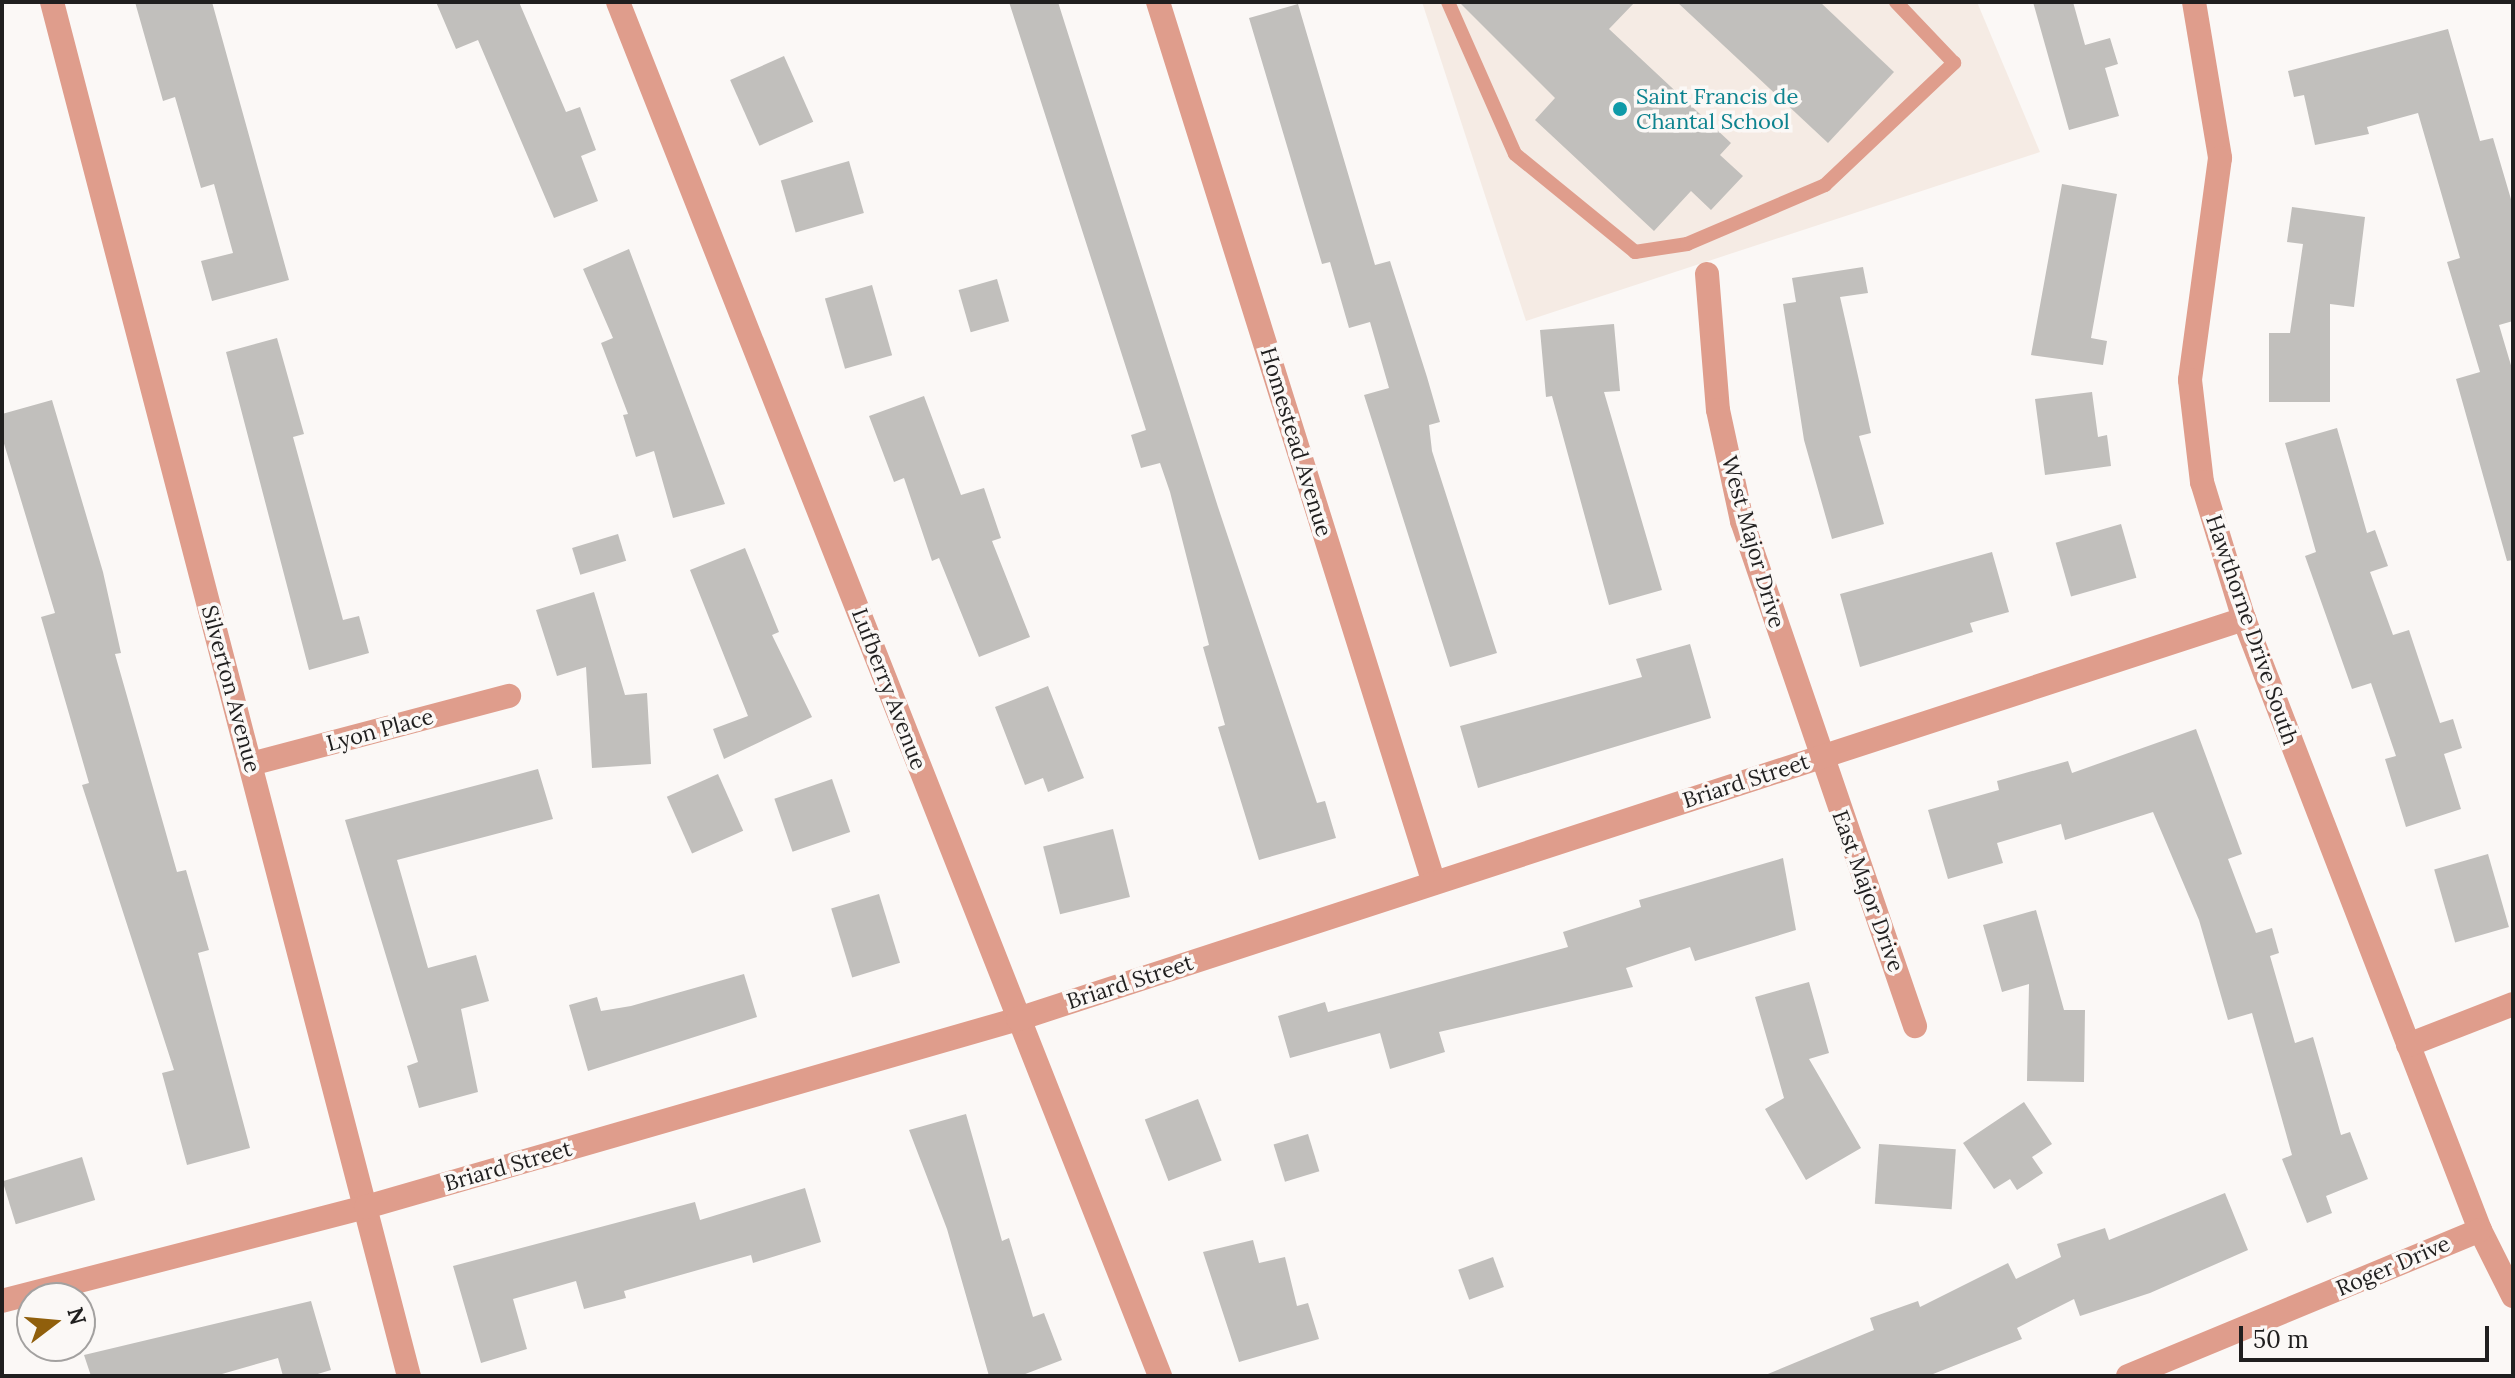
<!DOCTYPE html>
<style>
body{margin:0}
#map{position:relative;width:2515px;height:1378px;overflow:hidden;background:#fbf8f6;font-family:Lora,serif}
div>[style]{position:absolute}
.built>*{inset:0;background:#f5ebe4}
.building>*{inset:0;background:#c1bfbc;transform-origin:0 0}
.service>*{height:14px;margin:-7px;padding:0 7px;transform-origin:7px;border-radius:7px;background:#df9d8c}
.minor>*{height:24px;margin:-12px;padding:0 12px;transform-origin:12px;border-radius:12px;background:#df9d8c}
.dots>*{width:22px;height:22px;translate:-50% -50%;box-sizing:border-box;border:4px solid #fbf8f6;border-radius:50%}
span{translate:-50% -50%;white-space:nowrap;text-align:center;line-height:1.15;-webkit-text-stroke:7px #fbf8f6;paint-order:stroke}
.culture-label{font-size:22px;color:#0d838f}
.left{translate:0 -50%;text-align:left}
.street-label{font-size:22px;color:#201f1f}
.frame{position:absolute;inset:0;border:4px solid #201f1f;pointer-events:none}
.north{position:absolute;left:16px;top:1282px;width:80px;height:80px;box-sizing:border-box;background:#fbf8f6;border:2px solid #a3a1a0;border-radius:50%;rotate:74deg;font-size:22px;font-weight:700;line-height:32px;text-align:center;color:#201f1f}
.north::after{content:'';display:block;margin:auto;width:28px;height:36px;background:#905f0c;clip-path:polygon(50% 0,100% 100%,50% 72%,0 100%)}
.scale{position:absolute;left:2239px;top:1326px;width:250px;height:36px;box-sizing:border-box;border:4px solid #201f1f;border-top:0;padding-left:10px;font-size:24px;line-height:28px;white-space:nowrap;color:#201f1f;-webkit-text-stroke:6px #fbf8f6;paint-order:stroke}
</style>
<div id="map">
<div class="built">
<i style="clip-path:polygon(1422px 2px,1977px 2px,2040px 152px,1526px 321px)"></i>
</div>
<div class="building">
<i style="clip-path:polygon(135px 2px,212px 2px,289px 280px,212px 301px,201px 261px,233px 253px,214px 184px,201px 188px,175px 97px,163px 101px)"></i>
<i style="clip-path:polygon(436px 2px,519px 2px,566px 112px,580px 107px,596px 150px,581px 156px,598px 201px,554px 218px,478px 40px,456px 49px)"></i>
<i style="clip-path:polygon(1009px 2px,1058px 2px,1218px 507px,1317px 803px,1325px 801px,1336px 838px,1259px 860px,1218px 727px,1225px 725px,1203px 647px,1209px 645px,1170px 492px,1160px 463px,1141px 468px,1131px 435px,1146px 430px)"></i>
<i style="clip-path:polygon(1459px 2px,1635px 2px,1609px 29px,1731px 143px,1720px 155px,1743px 176px,1711px 210px,1691px 191px,1654px 231px,1535px 120px,1555px 98px)"></i>
<i style="clip-path:polygon(1677px 2px,1820px 2px,1894px 72px,1828px 143px)"></i>
<i style="clip-path:polygon(2033px 2px,2073px 2px,2085px 45px,2110px 38px,2118px 64px,2105px 68px,2119px 116px,2069px 130px)"></i>
<i style="clip-path:polygon(1298px 4px,1375px 265px,1390px 261px,1427px 377px,1440px 422px,1429px 425px,1432px 451px,1497px 653px,1450px 667px,1364px 395px,1389px 388px,1370px 322px,1349px 328px,1330px 262px,1322px 264px,1249px 18px)"></i>
<i style="clip-path:polygon(2448px 29px,2480px 141px,2493px 138px,2513px 206px,2513px 321px,2499px 325px,2513px 372px,2513px 560px,2507px 561px,2456px 379px,2480px 372px,2447px 262px,2460px 258px,2418px 113px,2367px 127px,2369px 134px,2315px 145px,2304px 95px,2294px 97px,2288px 71px)"></i>
<i style="left:784px;top:56px;width:72px;height:59px;rotate:66deg"></i>
<i style="left:849px;top:161px;width:54px;height:71px;rotate:74deg"></i>
<i style="clip-path:polygon(2062px 184px,2117px 194px,2091px 338px,2107px 341px,2103px 365px,2031px 355px)"></i>
<i style="clip-path:polygon(2292px 207px,2365px 217px,2354px 307px,2330px 304px,2330px 402px,2269px 402px,2269px 333px,2290px 333px,2303px 244px,2287px 242px)"></i>
<i style="clip-path:polygon(629px 249px,725px 504px,673px 518px,654px 451px,636px 457px,623px 415px,628px 414px,601px 343px,613px 338px,583px 269px)"></i>
<i style="clip-path:polygon(1863px 267px,1868px 293px,1840px 297px,1871px 433px,1859px 436px,1884px 524px,1832px 539px,1804px 440px,1783px 304px,1796px 302px,1792px 278px)"></i>
<i style="left:997px;top:279px;width:44px;height:40px;rotate:74deg"></i>
<i style="left:872px;top:285px;width:73px;height:49px;rotate:74deg"></i>
<i style="clip-path:polygon(1614px 324px,1620px 391px,1604px 392px,1662px 590px,1609px 605px,1552px 396px,1546px 397px,1540px 330px)"></i>
<i style="clip-path:polygon(277px 338px,304px 434px,293px 437px,343px 620px,359px 616px,369px 653px,309px 670px,226px 352px)"></i>
<i style="clip-path:polygon(2092px 392px,2098px 437px,2107px 435px,2111px 466px,2045px 475px,2035px 399px)"></i>
<i style="clip-path:polygon(924px 396px,961px 495px,984px 488px,1001px 538px,992px 541px,1030px 637px,979px 657px,939px 558px,932px 561px,904px 478px,894px 482px,869px 416px)"></i>
<i style="clip-path:polygon(52px 400px,103px 572px,121px 653px,115px 654px,177px 872px,186px 870px,209px 950px,198px 953px,250px 1148px,187px 1165px,162px 1073px,174px 1070px,82px 785px,89px 783px,41px 617px,55px 613px,2px 437px,2px 414px)"></i>
<i style="clip-path:polygon(2337px 428px,2367px 533px,2375px 530px,2388px 566px,2370px 572px,2393px 635px,2409px 630px,2440px 723px,2453px 719px,2462px 748px,2444px 754px,2461px 809px,2406px 827px,2385px 759px,2396px 756px,2371px 683px,2352px 689px,2305px 556px,2316px 552px,2285px 443px)"></i>
<i style="left:2121px;top:524px;width:56px;height:68px;rotate:74deg"></i>
<i style="left:618px;top:534px;width:28px;height:48px;rotate:73deg"></i>
<i style="clip-path:polygon(745px 548px,779px 632px,772px 635px,812px 717px,724px 759px,713px 729px,748px 716px,690px 570px)"></i>
<i style="clip-path:polygon(1992px 552px,2009px 612px,1970px 623px,1973px 632px,1860px 667px,1840px 594px)"></i>
<i style="clip-path:polygon(594px 592px,625px 695px,647px 693px,651px 764px,592px 768px,586px 667px,557px 676px,536px 610px)"></i>
<i style="clip-path:polygon(1690px 644px,1711px 718px,1478px 788px,1460px 726px,1642px 677px,1636px 659px)"></i>
<i style="clip-path:polygon(1048px 686px,1084px 778px,1048px 792px,1043px 778px,1025px 785px,995px 707px)"></i>
<i style="clip-path:polygon(2196px 729px,2242px 854px,2228px 859px,2256px 933px,2272px 928px,2279px 953px,2270px 956px,2295px 1043px,2313px 1037px,2341px 1135px,2350px 1132px,2368px 1179px,2326px 1196px,2332px 1213px,2307px 1223px,2282px 1159px,2292px 1155px,2252px 1013px,2228px 1020px,2199px 920px,2153px 812px,2065px 840px,2061px 824px,1997px 843px,2003px 863px,1948px 879px,1928px 810px,1999px 790px,1997px 781px,2068px 761px,2072px 773px)"></i>
<i style="clip-path:polygon(538px 769px,553px 819px,397px 860px,428px 968px,476px 955px,489px 1001px,461px 1009px,478px 1092px,419px 1108px,407px 1066px,418px 1062px,345px 820px)"></i>
<i style="left:718px;top:774px;width:62px;height:56px;rotate:66deg"></i>
<i style="left:832px;top:779px;width:56px;height:61px;rotate:71deg"></i>
<i style="left:1113px;top:829px;width:70px;height:72px;rotate:76deg"></i>
<i style="left:2488px;top:854px;width:76px;height:56px;rotate:74deg"></i>
<i style="clip-path:polygon(1783px 858px,1796px 930px,1695px 961px,1690px 947px,1626px 968px,1633px 987px,1439px 1032px,1445px 1052px,1390px 1069px,1380px 1033px,1290px 1058px,1278px 1016px,1325px 1002px,1328px 1012px,1568px 947px,1563px 932px,1641px 907px,1639px 900px)"></i>
<i style="left:879px;top:894px;width:72px;height:50px;rotate:73deg"></i>
<i style="clip-path:polygon(2036px 910px,2064px 1010px,2085px 1010px,2084px 1082px,2027px 1081px,2029px 984px,2002px 992px,1983px 925px)"></i>
<i style="clip-path:polygon(744px 974px,757px 1017px,588px 1071px,569px 1005px,597px 997px,601px 1011px,631px 1006px)"></i>
<i style="clip-path:polygon(1809px 982px,1829px 1053px,1809px 1059px,1861px 1148px,1806px 1180px,1765px 1109px,1784px 1098px,1755px 997px)"></i>
<i style="left:1198px;top:1099px;width:66px;height:57px;rotate:69deg"></i>
<i style="clip-path:polygon(2024px 1102px,2052px 1144px,2032px 1157px,2043px 1173px,2017px 1190px,2010px 1179px,1994px 1189px,1963px 1143px)"></i>
<i style="clip-path:polygon(966px 1114px,1002px 1241px,1009px 1238px,1033px 1317px,1044px 1313px,1062px 1360px,1020px 1376px,989px 1376px,947px 1229px,909px 1130px)"></i>
<i style="left:1308px;top:1134px;width:39px;height:36px;rotate:73deg"></i>
<i style="left:1879px;top:1144px;width:77px;height:60px;rotate:4deg"></i>
<i style="left:82px;top:1157px;width:45px;height:83px;rotate:73deg"></i>
<i style="clip-path:polygon(805px 1188px,821px 1242px,753px 1263px,751px 1255px,624px 1291px,626px 1298px,584px 1309px,576px 1281px,513px 1299px,527px 1349px,481px 1363px,453px 1266px,695px 1202px,700px 1220px)"></i>
<i style="clip-path:polygon(2225px 1193px,2248px 1250px,2150px 1293px,2080px 1316px,2074px 1299px,2017px 1328px,2022px 1339px,1928px 1376px,1763px 1376px,1874px 1330px,1870px 1318px,1918px 1301px,1920px 1307px,2008px 1263px,2016px 1279px,2061px 1257px,2057px 1244px,2105px 1228px,2109px 1240px)"></i>
<i style="clip-path:polygon(1253px 1240px,1259px 1263px,1285px 1257px,1297px 1306px,1308px 1303px,1319px 1339px,1239px 1362px,1203px 1252px)"></i>
<i style="left:1493px;top:1257px;width:32px;height:37px;rotate:70deg"></i>
<i style="clip-path:polygon(311px 1301px,331px 1370px,311px 1376px,283px 1376px,278px 1358px,215px 1376px,91px 1376px,84px 1355px)"></i>
</div>
<div class="service">
<i style="left:1448px;top:2px;width:166px;rotate:66.2deg"></i>
<i style="left:1515px;top:154px;width:155px;rotate:39.2deg"></i>
<i style="left:1635px;top:252px;width:53px;rotate:-8.7deg"></i>
<i style="left:1687px;top:244px;width:150px;rotate:-23.1deg"></i>
<i style="left:1825px;top:185px;width:178px;rotate:-43.4deg"></i>
<i style="left:1954px;top:63px;width:84px;rotate:-133.6deg"></i>
</div>
<div class="minor">
<i style="left:52px;top:2px;width:1420px;rotate:75.44deg"></i>
<i style="left:618px;top:2px;width:1477px;rotate:68.47deg"></i>
<i style="left:1158px;top:2px;width:923px;rotate:72.61deg"></i>
<i style="left:2194px;top:2px;width:158px;rotate:80.5deg"></i>
<i style="left:2220px;top:158px;width:224px;rotate:97.7deg"></i>
<i style="left:2190px;top:380px;width:103px;rotate:83.3deg"></i>
<i style="left:2202px;top:482px;width:143px;rotate:73deg"></i>
<i style="left:2244px;top:619px;width:655px;rotate:68.88deg"></i>
<i style="left:2480px;top:1230px;width:74px;rotate:63.4deg"></i>
<i style="left:1707px;top:274px;width:136px;rotate:85.4deg"></i>
<i style="left:1718px;top:410px;width:114px;rotate:77.8deg"></i>
<i style="left:1742px;top:521px;width:534px;rotate:71.09deg"></i>
<i style="left:251px;top:764px;width:267px;rotate:-14.8deg"></i>
<i style="left:2408px;top:1045px;width:113px;rotate:-21.3deg"></i>
<i style="left:2px;top:1301px;width:376px;rotate:-14.5deg"></i>
<i style="left:366px;top:1207px;width:679px;rotate:-16.08deg"></i>
<i style="left:1018px;top:1019px;width:1290px;rotate:-18.07deg"></i>
<i style="left:2128px;top:1376px;width:381px;rotate:-22.5deg"></i>
</div>
<div class="dots">
<i style="left:1620px;top:109px;background:#0f9aa8"></i>
</div>
<div class="culture-label">
<span class="left" style="left:1636px;top:109px">Saint Francis de<br>Chantal School</span>
</div>
<div class="street-label">
<span style="left:1296px;top:442px;rotate:73deg">Homestead Avenue</span>
<span style="left:1753px;top:542px;rotate:74deg">West Major Drive</span>
<span style="left:2252px;top:630px;rotate:71deg">Hawthorne Drive South</span>
<span style="left:231px;top:689px;rotate:75deg">Silverton Avenue</span>
<span style="left:889px;top:689px;rotate:69deg">Lufberry Avenue</span>
<span style="left:380px;top:730px;rotate:-15deg">Lyon Place</span>
<span style="left:1746px;top:781px;rotate:-18deg">Briard Street</span>
<span style="left:1868px;top:891px;rotate:70deg">East Major Drive</span>
<span style="left:1130px;top:982px;rotate:-18deg">Briard Street</span>
<span style="left:508px;top:1166px;rotate:-16deg">Briard Street</span>
<span style="left:2393px;top:1266px;rotate:-23deg">Roger Drive</span>
</div>
<div class="frame"></div>
<div class="north">N</div>
<div class="scale">50 m</div>
</div>
